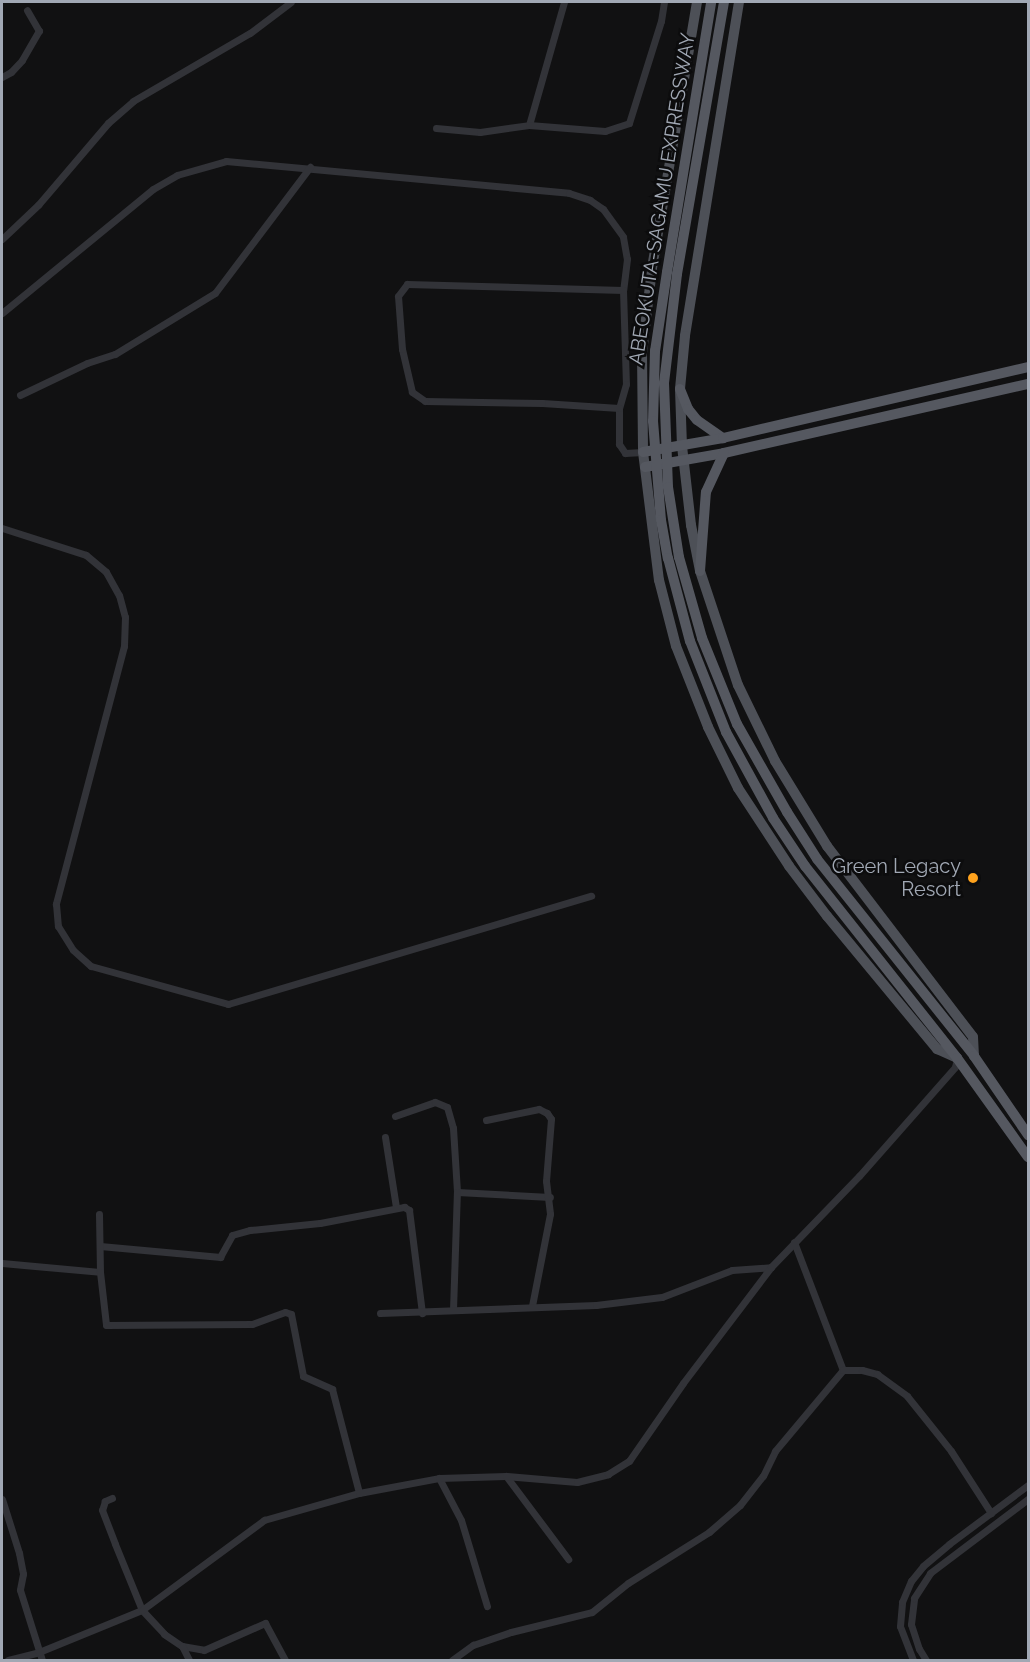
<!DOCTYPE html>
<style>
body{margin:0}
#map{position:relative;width:1030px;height:1662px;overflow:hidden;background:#111112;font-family:Raleway,sans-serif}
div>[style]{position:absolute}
.minor>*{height:7px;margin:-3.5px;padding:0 3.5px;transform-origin:3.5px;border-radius:3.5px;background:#323338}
.primary>*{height:10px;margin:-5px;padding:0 5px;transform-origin:5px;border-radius:5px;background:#4d5057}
.trunk>*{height:10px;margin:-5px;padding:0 5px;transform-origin:5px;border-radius:5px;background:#555860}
.trunk-bridge>*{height:10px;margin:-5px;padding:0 5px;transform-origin:5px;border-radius:5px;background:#555860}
.dots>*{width:16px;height:16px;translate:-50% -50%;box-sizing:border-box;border:3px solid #0c0c0d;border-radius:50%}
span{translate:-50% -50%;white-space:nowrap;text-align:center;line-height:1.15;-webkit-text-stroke:5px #0c0c0d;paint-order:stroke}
.street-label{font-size:20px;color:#a1a8b4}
.poi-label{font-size:20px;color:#a1a8b4}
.right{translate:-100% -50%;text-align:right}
.frame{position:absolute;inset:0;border:3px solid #a1a8b4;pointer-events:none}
</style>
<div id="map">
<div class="minor">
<i style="left:2px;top:77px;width:10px;rotate:-29deg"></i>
<i style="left:11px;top:72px;width:16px;rotate:-47deg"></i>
<i style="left:22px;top:60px;width:34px;rotate:-60deg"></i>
<i style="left:39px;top:31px;width:24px;rotate:-120deg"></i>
<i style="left:529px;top:125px;width:128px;rotate:-74.1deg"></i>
<i style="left:436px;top:128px;width:44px;rotate:5.2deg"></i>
<i style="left:480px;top:132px;width:49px;rotate:-8.1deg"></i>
<i style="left:529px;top:125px;width:76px;rotate:4.5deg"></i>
<i style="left:605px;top:131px;width:25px;rotate:-18deg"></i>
<i style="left:629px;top:123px;width:107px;rotate:-72.6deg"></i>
<i style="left:661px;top:21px;width:19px;rotate:-81deg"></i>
<i style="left:2px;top:239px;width:50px;rotate:-43.4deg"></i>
<i style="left:38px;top:205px;width:108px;rotate:-49.5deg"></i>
<i style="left:108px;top:123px;width:33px;rotate:-41deg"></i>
<i style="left:133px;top:101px;width:135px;rotate:-30.2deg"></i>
<i style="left:250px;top:33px;width:51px;rotate:-37.1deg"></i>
<i style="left:2px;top:313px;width:195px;rotate:-39.4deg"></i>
<i style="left:153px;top:189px;width:28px;rotate:-30deg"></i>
<i style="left:177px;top:175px;width:51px;rotate:-15.9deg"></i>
<i style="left:226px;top:161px;width:344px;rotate:5.3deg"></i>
<i style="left:569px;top:193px;width:22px;rotate:18deg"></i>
<i style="left:590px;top:200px;width:16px;rotate:35deg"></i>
<i style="left:603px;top:209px;width:34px;rotate:54deg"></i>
<i style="left:623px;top:237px;width:22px;rotate:80deg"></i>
<i style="left:627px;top:259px;width:31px;rotate:97deg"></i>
<i style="left:623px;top:290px;width:94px;rotate:88.2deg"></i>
<i style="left:626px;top:384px;width:25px;rotate:106deg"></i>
<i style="left:619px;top:408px;width:36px;rotate:90deg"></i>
<i style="left:619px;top:444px;width:11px;rotate:56deg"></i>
<i style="left:625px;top:453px;width:18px;rotate:-3deg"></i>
<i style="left:20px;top:395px;width:74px;rotate:-25.5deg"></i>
<i style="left:87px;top:363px;width:29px;rotate:-18deg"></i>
<i style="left:115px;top:354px;width:117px;rotate:-31.4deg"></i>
<i style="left:215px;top:293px;width:158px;rotate:-53deg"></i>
<i style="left:619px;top:408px;width:77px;rotate:-176.3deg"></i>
<i style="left:542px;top:403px;width:117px;rotate:-179deg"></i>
<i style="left:425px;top:401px;width:16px;rotate:-145deg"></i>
<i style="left:412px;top:392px;width:44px;rotate:-103.1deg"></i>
<i style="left:402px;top:349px;width:53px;rotate:-94.3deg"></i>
<i style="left:398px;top:296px;width:15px;rotate:-53deg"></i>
<i style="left:407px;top:284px;width:216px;rotate:1.6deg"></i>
<i style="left:2px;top:528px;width:88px;rotate:17.8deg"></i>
<i style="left:86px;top:555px;width:26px;rotate:40deg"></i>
<i style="left:106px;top:572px;width:26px;rotate:61deg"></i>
<i style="left:119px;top:595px;width:23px;rotate:75deg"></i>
<i style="left:125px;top:617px;width:29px;rotate:92deg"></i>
<i style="left:124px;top:646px;width:267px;rotate:104.8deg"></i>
<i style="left:56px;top:904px;width:22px;rotate:85deg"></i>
<i style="left:58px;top:926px;width:28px;rotate:58deg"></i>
<i style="left:73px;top:950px;width:24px;rotate:42deg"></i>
<i style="left:91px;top:966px;width:142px;rotate:15.5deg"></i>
<i style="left:228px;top:1004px;width:379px;rotate:-16.6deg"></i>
<i style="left:395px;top:1116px;width:42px;rotate:-19.3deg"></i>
<i style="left:435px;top:1102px;width:13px;rotate:23deg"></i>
<i style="left:447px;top:1107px;width:22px;rotate:74deg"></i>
<i style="left:453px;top:1128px;width:64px;rotate:86.4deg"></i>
<i style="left:457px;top:1192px;width:93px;rotate:3.1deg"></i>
<i style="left:486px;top:1120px;width:54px;rotate:-11.7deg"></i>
<i style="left:539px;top:1109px;width:9px;rotate:27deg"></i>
<i style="left:547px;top:1113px;width:7px;rotate:56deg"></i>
<i style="left:551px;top:1119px;width:62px;rotate:94.6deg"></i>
<i style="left:546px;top:1181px;width:33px;rotate:83deg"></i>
<i style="left:550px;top:1214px;width:94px;rotate:101.1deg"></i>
<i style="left:385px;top:1137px;width:71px;rotate:81.1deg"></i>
<i style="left:794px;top:1242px;width:137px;rotate:69.1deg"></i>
<i style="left:100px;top:1246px;width:121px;rotate:5.2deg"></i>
<i style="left:220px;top:1257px;width:25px;rotate:-61deg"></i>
<i style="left:232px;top:1235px;width:19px;rotate:-16deg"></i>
<i style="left:250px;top:1230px;width:70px;rotate:-5.7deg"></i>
<i style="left:320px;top:1223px;width:86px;rotate:-10.8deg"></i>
<i style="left:404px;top:1207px;width:6px;rotate:31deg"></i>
<i style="left:409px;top:1210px;width:104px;rotate:82.8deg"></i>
<i style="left:2px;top:1263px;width:98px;rotate:5.2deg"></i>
<i style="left:100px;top:1272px;width:58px;rotate:-91deg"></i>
<i style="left:100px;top:1272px;width:53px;rotate:83.5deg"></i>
<i style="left:106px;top:1325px;width:146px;rotate:-0.4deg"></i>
<i style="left:252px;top:1324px;width:35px;rotate:-20deg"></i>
<i style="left:285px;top:1312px;width:6px;rotate:18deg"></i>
<i style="left:291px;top:1314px;width:63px;rotate:79deg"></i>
<i style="left:303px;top:1376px;width:32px;rotate:24deg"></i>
<i style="left:332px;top:1389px;width:107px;rotate:75.4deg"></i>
<i style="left:453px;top:1310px;width:118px;rotate:-88.1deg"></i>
<i style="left:380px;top:1313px;width:216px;rotate:-2.1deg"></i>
<i style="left:596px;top:1305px;width:66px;rotate:-6.9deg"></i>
<i style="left:662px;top:1297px;width:75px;rotate:-21.1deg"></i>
<i style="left:732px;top:1270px;width:39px;rotate:-4deg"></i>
<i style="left:506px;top:1476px;width:104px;rotate:53.2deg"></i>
<i style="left:439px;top:1478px;width:47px;rotate:62.4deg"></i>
<i style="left:461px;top:1520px;width:90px;rotate:73.2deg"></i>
<i style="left:112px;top:1498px;width:8px;rotate:157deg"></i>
<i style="left:105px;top:1501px;width:9px;rotate:108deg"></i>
<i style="left:102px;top:1510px;width:36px;rotate:69deg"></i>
<i style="left:115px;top:1544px;width:71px;rotate:67.8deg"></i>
<i style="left:142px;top:1610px;width:33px;rotate:47deg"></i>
<i style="left:164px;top:1634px;width:22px;rotate:34deg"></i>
<i style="left:182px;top:1646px;width:22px;rotate:10deg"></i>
<i style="left:204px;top:1650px;width:67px;rotate:-23.9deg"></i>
<i style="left:265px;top:1623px;width:42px;rotate:61.6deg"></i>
<i style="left:2px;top:1499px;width:57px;rotate:72.5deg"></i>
<i style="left:19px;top:1553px;width:21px;rotate:79deg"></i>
<i style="left:23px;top:1574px;width:16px;rotate:101deg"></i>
<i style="left:20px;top:1590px;width:73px;rotate:72.6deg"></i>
<i style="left:182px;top:1646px;width:16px;rotate:63deg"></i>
<i style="left:8px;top:1660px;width:32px;rotate:-14deg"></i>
<i style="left:39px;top:1652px;width:111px;rotate:-22.2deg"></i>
<i style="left:142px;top:1610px;width:152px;rotate:-36.4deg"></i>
<i style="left:264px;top:1520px;width:99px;rotate:-15.9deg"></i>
<i style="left:359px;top:1493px;width:81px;rotate:-10.6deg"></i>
<i style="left:439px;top:1478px;width:67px;rotate:-1.7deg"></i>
<i style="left:506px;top:1476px;width:71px;rotate:4.8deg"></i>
<i style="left:577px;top:1482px;width:32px;rotate:-14deg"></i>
<i style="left:608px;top:1474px;width:25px;rotate:-32deg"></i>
<i style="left:629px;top:1461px;width:95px;rotate:-55.3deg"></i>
<i style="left:683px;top:1383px;width:146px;rotate:-52.8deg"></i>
<i style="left:771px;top:1267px;width:127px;rotate:-46deg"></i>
<i style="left:859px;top:1176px;width:145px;rotate:-48.6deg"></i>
<i style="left:955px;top:1067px;width:9px;rotate:-77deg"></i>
<i style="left:452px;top:1660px;width:26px;rotate:-36deg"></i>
<i style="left:473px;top:1645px;width:40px;rotate:-18.9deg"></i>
<i style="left:511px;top:1632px;width:83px;rotate:-13.9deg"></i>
<i style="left:592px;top:1612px;width:46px;rotate:-38.9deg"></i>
<i style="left:628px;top:1583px;width:96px;rotate:-32.2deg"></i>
<i style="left:709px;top:1532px;width:41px;rotate:-41.1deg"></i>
<i style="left:740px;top:1505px;width:37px;rotate:-52deg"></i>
<i style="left:763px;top:1476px;width:28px;rotate:-64deg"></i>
<i style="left:775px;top:1451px;width:106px;rotate:-50deg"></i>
<i style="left:843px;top:1370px;width:19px"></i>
<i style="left:862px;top:1370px;width:16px;rotate:15deg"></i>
<i style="left:877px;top:1374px;width:37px;rotate:36deg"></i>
<i style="left:907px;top:1396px;width:70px;rotate:51.3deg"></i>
<i style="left:951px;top:1451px;width:74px;rotate:57.2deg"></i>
<i style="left:913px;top:1660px;width:36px;rotate:-111deg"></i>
<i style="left:900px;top:1626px;width:24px;rotate:-85deg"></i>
<i style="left:902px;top:1602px;width:23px;rotate:-67deg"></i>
<i style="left:911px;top:1581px;width:19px;rotate:-51deg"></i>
<i style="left:923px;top:1566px;width:34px;rotate:-40deg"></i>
<i style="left:949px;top:1544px;width:99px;rotate:-36.8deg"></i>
<i style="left:926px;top:1660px;width:13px;rotate:-122deg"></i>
<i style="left:919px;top:1649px;width:26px;rotate:-108deg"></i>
<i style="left:911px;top:1624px;width:26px;rotate:-83deg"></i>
<i style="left:914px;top:1598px;width:30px;rotate:-57deg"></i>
<i style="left:930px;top:1573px;width:123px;rotate:-37.1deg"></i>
</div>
<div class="primary">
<i style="left:697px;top:2px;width:271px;rotate:99.6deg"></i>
<i style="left:652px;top:269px;width:85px;rotate:96.8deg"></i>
<i style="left:642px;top:353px;width:99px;rotate:89.4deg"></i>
<i style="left:643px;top:452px;width:129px;rotate:82.9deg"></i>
<i style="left:659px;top:580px;width:68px;rotate:75.6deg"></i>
<i style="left:676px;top:646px;width:87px;rotate:68.4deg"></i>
<i style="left:708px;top:727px;width:68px;rotate:63.8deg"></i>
<i style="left:738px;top:788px;width:93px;rotate:56.8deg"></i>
<i style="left:789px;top:866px;width:63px;rotate:52.8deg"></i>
<i style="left:827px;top:916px;width:173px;rotate:50.4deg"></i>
<i style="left:937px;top:1049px;width:22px;rotate:24deg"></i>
<i style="left:739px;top:2px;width:338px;rotate:99.2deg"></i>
<i style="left:685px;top:336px;width:53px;rotate:95.4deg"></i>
<i style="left:680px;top:389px;width:57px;rotate:88deg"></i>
<i style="left:682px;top:446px;width:80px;rotate:83.5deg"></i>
<i style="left:691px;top:525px;width:47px;rotate:78.9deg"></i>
<i style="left:700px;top:571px;width:120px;rotate:71.6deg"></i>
<i style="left:738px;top:685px;width:85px;rotate:64deg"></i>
<i style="left:775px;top:761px;width:100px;rotate:58.5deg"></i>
<i style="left:827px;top:846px;width:240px;rotate:52.6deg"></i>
<i style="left:973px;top:1037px;width:19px;rotate:87deg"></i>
</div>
<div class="trunk">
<i style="left:667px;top:272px;width:274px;rotate:-80.7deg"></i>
<i style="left:677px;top:274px;width:276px;rotate:-80.2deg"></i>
<i style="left:680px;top:389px;width:22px;rotate:68deg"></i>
<i style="left:688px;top:409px;width:14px;rotate:51deg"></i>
<i style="left:697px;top:420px;width:32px;rotate:35deg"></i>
<i style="left:643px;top:452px;width:81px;rotate:-9.9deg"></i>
<i style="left:723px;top:438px;width:313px;rotate:-13.1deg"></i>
<i style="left:645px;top:467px;width:80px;rotate:-10deg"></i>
<i style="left:724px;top:453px;width:312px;rotate:-12.8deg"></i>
<i style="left:700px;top:571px;width:79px;rotate:-85.7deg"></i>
<i style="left:706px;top:492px;width:43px;rotate:-65.2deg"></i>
<i style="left:702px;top:638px;width:93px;rotate:67.9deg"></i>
<i style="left:737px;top:724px;width:101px;rotate:60.4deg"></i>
<i style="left:787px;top:812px;width:56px;rotate:57.4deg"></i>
<i style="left:817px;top:859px;width:252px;rotate:51.4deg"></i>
<i style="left:974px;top:1056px;width:96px;rotate:55.6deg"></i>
<i style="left:690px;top:641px;width:98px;rotate:68.4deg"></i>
<i style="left:726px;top:732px;width:98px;rotate:61.3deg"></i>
<i style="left:773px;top:818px;width:58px;rotate:56.3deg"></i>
<i style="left:805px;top:866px;width:245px;rotate:51.6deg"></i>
<i style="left:957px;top:1058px;width:122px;rotate:54.4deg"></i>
</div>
<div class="trunk-bridge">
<i style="left:667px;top:272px;width:80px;rotate:98.6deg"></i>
<i style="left:655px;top:351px;width:70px;rotate:91.6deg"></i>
<i style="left:653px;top:421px;width:99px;rotate:85.4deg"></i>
<i style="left:661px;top:520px;width:39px;rotate:80deg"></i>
<i style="left:668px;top:558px;width:86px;rotate:75.2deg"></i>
<i style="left:677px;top:274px;width:110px;rotate:96.8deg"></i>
<i style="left:664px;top:383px;width:104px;rotate:87.8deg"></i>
<i style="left:668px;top:487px;width:71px;rotate:81.1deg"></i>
<i style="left:679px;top:557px;width:84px;rotate:74.1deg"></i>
</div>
<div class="dots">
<i style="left:973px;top:878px;background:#fea21d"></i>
</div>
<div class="street-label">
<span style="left:662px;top:199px;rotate:-81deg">ABEOKUTA-SAGAMU EXPRESSWAY</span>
</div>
<div class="poi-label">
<span class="right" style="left:961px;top:878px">Green Legacy<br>Resort</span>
</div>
<div class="frame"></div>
</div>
